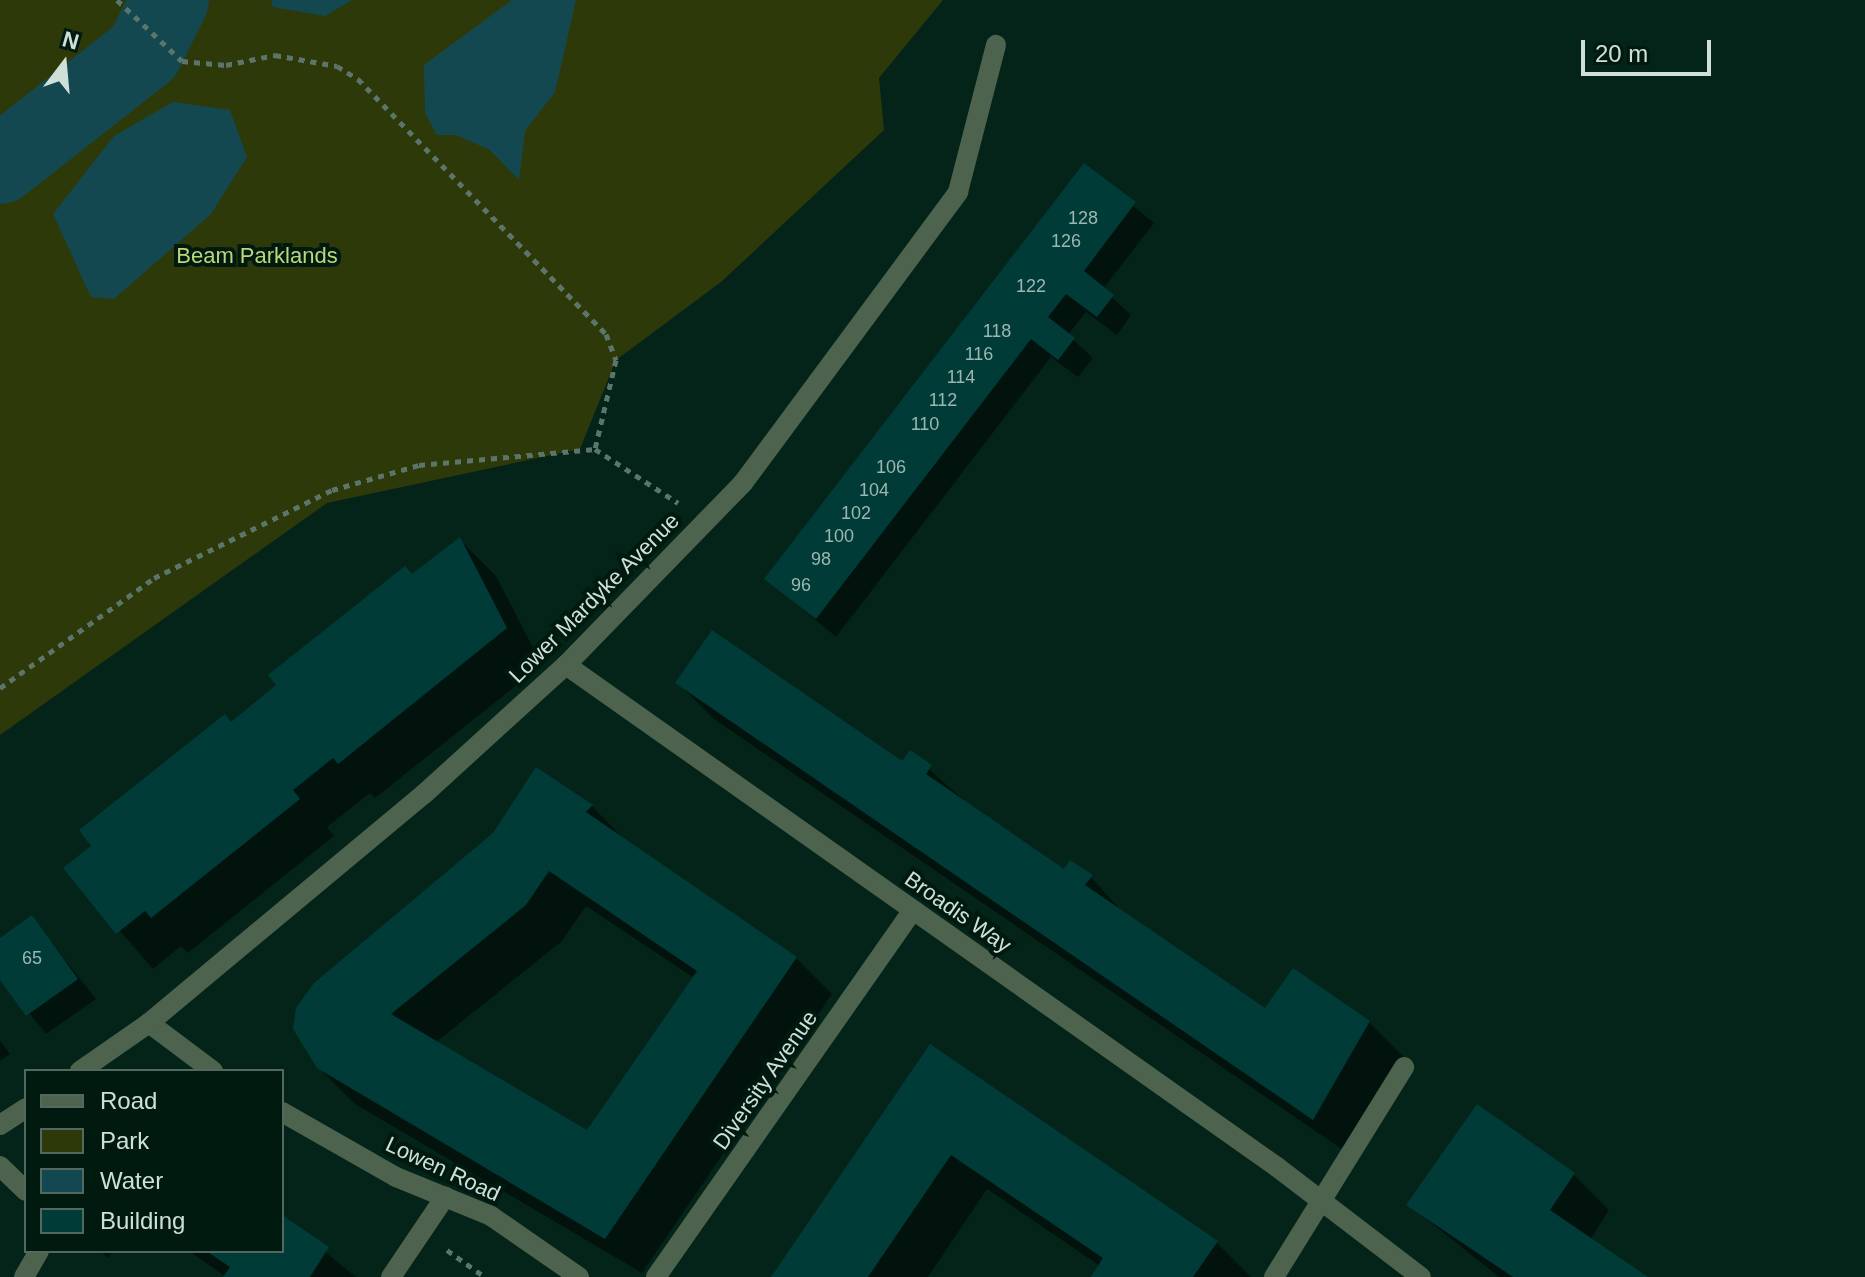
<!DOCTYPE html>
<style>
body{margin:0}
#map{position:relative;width:1865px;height:1277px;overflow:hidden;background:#042419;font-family:Helvetica,sans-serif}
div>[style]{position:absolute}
.green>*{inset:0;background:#2e390a}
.water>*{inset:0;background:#144851}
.shadow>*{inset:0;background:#0007}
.river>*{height:78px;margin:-39px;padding:0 39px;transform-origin:39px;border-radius:39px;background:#144851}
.building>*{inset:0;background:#003b38}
.path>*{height:5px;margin-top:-2.5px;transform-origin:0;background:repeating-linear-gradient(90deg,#5b756b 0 6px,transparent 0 12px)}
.minor>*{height:20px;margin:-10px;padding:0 10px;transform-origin:10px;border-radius:10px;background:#4e634e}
span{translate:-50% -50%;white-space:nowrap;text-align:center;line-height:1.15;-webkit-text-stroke:8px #001a10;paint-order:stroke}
.number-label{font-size:18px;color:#9bb7b0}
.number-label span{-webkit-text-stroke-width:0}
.park-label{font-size:22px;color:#bcd678}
.street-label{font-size:22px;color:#cfe0d8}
.legend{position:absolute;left:24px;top:1069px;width:260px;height:184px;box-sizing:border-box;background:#001a10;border:2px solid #536960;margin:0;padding:10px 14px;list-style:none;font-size:24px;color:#cfe0d8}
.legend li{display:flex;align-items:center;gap:16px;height:40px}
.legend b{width:40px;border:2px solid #536960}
.north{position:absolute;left:24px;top:24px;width:80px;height:80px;-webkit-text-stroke:6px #001a10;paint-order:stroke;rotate:16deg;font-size:22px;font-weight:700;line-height:32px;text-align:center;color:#cfe0d8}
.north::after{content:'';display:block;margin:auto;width:28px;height:36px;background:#cfe0d8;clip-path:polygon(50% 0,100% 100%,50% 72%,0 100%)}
.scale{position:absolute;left:1581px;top:40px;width:130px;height:36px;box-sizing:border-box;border:4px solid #cfe0d8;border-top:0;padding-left:10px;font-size:24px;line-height:28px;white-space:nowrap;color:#cfe0d8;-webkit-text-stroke:6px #001a10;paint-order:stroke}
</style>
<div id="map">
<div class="green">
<i style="clip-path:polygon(0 0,943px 0,879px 78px,884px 130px,721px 282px,616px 360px,580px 449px,327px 503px,0 735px)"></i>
</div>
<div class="water">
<i style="clip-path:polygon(271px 0,352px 0,325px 16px,273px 7px)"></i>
<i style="clip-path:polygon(512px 0,576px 0,555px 92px,525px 131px,519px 180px,490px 150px,456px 135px,437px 135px,425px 113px,424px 65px)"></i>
<i style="clip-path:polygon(173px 102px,230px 110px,247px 157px,211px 214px,114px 299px,91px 297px,53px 214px,114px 136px)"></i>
</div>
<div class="shadow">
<i style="clip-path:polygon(1085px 166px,1154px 223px,1103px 289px,1131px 315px,1117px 335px,1086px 312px,1068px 335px,1093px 358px,1078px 377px,1051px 357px,836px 637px,767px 579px)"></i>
<i style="clip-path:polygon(460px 540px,496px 576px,542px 665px,375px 798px,370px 793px,327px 827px,334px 836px,188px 953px,181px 946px,153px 969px,66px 869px)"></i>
<i style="clip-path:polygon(678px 683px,903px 764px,911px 753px,967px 803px,1064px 872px,1091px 877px,1125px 915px,1265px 1011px,1369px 1022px,1405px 1058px,1349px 1154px,714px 719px)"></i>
<i style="clip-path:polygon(evenodd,592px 806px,627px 842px,796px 958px,832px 994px,642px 1273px,355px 1104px,318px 1067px,295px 1029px,305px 996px,495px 834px,592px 806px,586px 906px,694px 978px,588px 1133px,435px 1043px,562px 941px,586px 906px)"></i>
<i style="clip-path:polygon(32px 918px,96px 999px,46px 1034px,0 976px,0 940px)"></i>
<i style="clip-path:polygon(0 1040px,10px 1054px,0 1061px)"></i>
<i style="clip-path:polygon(931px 1047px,1217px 1243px,1251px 1277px,1093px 1277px,1100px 1266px,987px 1189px,928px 1277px,774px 1277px)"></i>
<i style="clip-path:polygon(1574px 1175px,1609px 1210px,1590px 1240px,1645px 1277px,1499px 1277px,1409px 1205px)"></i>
<i style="clip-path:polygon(282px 1217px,356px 1277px,226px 1277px,189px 1251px,282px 1251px)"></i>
<i style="clip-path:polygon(100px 1251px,113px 1251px,108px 1258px)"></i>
</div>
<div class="river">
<i style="left:0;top:165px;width:183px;rotate:-38.1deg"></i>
<i style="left:144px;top:52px;width:58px;rotate:-63.4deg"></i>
</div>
<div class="building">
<i style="clip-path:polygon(1084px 163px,1136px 202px,1084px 271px,1114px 295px,1097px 317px,1066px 294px,1048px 317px,1075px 338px,1058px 360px,1031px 339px,816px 619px,764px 579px)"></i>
<i style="clip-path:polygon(460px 537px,507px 628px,338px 764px,333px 758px,293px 790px,300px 799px,151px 918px,145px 911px,116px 934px,63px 868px,91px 846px,79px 830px,225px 714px,231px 722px,276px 685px,268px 675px,405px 566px,412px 574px)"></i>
<i style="clip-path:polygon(712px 630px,902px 761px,910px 750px,932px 765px,926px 774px,1064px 869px,1070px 860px,1093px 875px,1085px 885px,1265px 1008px,1293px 968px,1370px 1021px,1313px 1120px,675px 683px)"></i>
<i style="clip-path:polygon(evenodd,536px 767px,593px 805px,586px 812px,797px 957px,605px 1239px,317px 1068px,293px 1029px,296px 1008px,314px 983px,493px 833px,536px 767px,549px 871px,697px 971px,587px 1130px,391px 1014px,526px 905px,549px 871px)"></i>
<i style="clip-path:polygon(32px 915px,78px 979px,26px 1016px,0 980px,0 938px)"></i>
<i style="clip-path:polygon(930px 1044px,1218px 1241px,1193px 1277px,1091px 1277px,1103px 1258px,951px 1155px,868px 1277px,771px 1277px)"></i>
<i style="clip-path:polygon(1477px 1104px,1575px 1173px,1550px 1210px,1648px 1277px,1513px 1277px,1406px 1205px)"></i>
<i style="clip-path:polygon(282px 1215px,329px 1247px,310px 1277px,223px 1277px,230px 1267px,206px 1251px,282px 1251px)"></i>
</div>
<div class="path">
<i style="left:117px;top:0;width:89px;rotate:43.2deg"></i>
<i style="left:182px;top:61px;width:44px;rotate:5.2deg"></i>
<i style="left:226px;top:65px;width:50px;rotate:-11.5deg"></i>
<i style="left:275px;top:55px;width:63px;rotate:10.1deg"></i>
<i style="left:337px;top:66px;width:25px;rotate:32deg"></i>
<i style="left:358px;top:79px;width:356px;rotate:45.8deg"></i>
<i style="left:606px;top:334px;width:28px;rotate:69deg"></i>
<i style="left:616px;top:360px;width:91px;rotate:103.3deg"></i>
<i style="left:0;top:688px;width:189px;rotate:-35.5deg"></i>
<i style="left:154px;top:578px;width:199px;rotate:-26.3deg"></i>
<i style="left:332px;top:490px;width:91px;rotate:-16deg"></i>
<i style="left:419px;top:465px;width:177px;rotate:-5.2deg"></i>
<i style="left:595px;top:449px;width:99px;rotate:33deg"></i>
<i style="left:447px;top:1250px;width:47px;rotate:35.4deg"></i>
</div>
<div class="minor">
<i style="left:566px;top:665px;width:870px;rotate:35.22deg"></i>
<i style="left:1277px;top:1167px;width:181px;rotate:37.4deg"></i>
<i style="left:149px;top:1023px;width:80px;rotate:36.9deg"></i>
<i style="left:80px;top:1071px;width:84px;rotate:-34.8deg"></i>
<i style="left:149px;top:1023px;width:358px;rotate:-39.8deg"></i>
<i style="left:424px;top:794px;width:192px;rotate:-42.3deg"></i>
<i style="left:566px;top:665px;width:254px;rotate:-45.8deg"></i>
<i style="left:743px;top:483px;width:362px;rotate:-53.5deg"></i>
<i style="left:958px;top:192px;width:152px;rotate:-75.5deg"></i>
<i style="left:282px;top:1112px;width:131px;rotate:29.7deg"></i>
<i style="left:396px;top:1177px;width:103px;rotate:22.3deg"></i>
<i style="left:491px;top:1216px;width:107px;rotate:34.7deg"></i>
<i style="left:0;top:1125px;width:31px;rotate:-33deg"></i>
<i style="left:0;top:1166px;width:36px;rotate:44deg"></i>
<i style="left:24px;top:1277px;width:30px;rotate:-60deg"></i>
<i style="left:391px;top:1277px;width:97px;rotate:-56deg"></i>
<i style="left:656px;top:1277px;width:448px;rotate:-55deg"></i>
<i style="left:1274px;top:1277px;width:247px;rotate:-58.2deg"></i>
</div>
<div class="number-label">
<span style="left:1083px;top:218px">128</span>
<span style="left:1066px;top:241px">126</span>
<span style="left:1031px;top:286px">122</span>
<span style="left:997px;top:331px">118</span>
<span style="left:979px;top:354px">116</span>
<span style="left:961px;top:377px">114</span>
<span style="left:943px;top:400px">112</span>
<span style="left:925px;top:424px">110</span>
<span style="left:891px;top:467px">106</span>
<span style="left:874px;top:490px">104</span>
<span style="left:856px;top:513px">102</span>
<span style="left:839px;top:536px">100</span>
<span style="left:821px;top:559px">98</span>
<span style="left:801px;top:585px">96</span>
<span style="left:32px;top:958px">65</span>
</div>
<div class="park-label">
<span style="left:257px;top:256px">Beam Parklands</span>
</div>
<div class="street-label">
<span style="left:594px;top:598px;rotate:-45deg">Lower Mardyke Avenue</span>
<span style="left:958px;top:912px;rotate:35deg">Broadis Way</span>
<span style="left:765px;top:1080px;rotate:-55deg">Diversity Avenue</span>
<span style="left:443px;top:1169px;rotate:25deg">Lowen Road</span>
</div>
<ul class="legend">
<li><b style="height:10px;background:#4e634e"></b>Road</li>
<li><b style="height:22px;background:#2e390a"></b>Park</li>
<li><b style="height:22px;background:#144851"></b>Water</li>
<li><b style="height:22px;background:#003b38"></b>Building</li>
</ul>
<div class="north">N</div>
<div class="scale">20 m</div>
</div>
